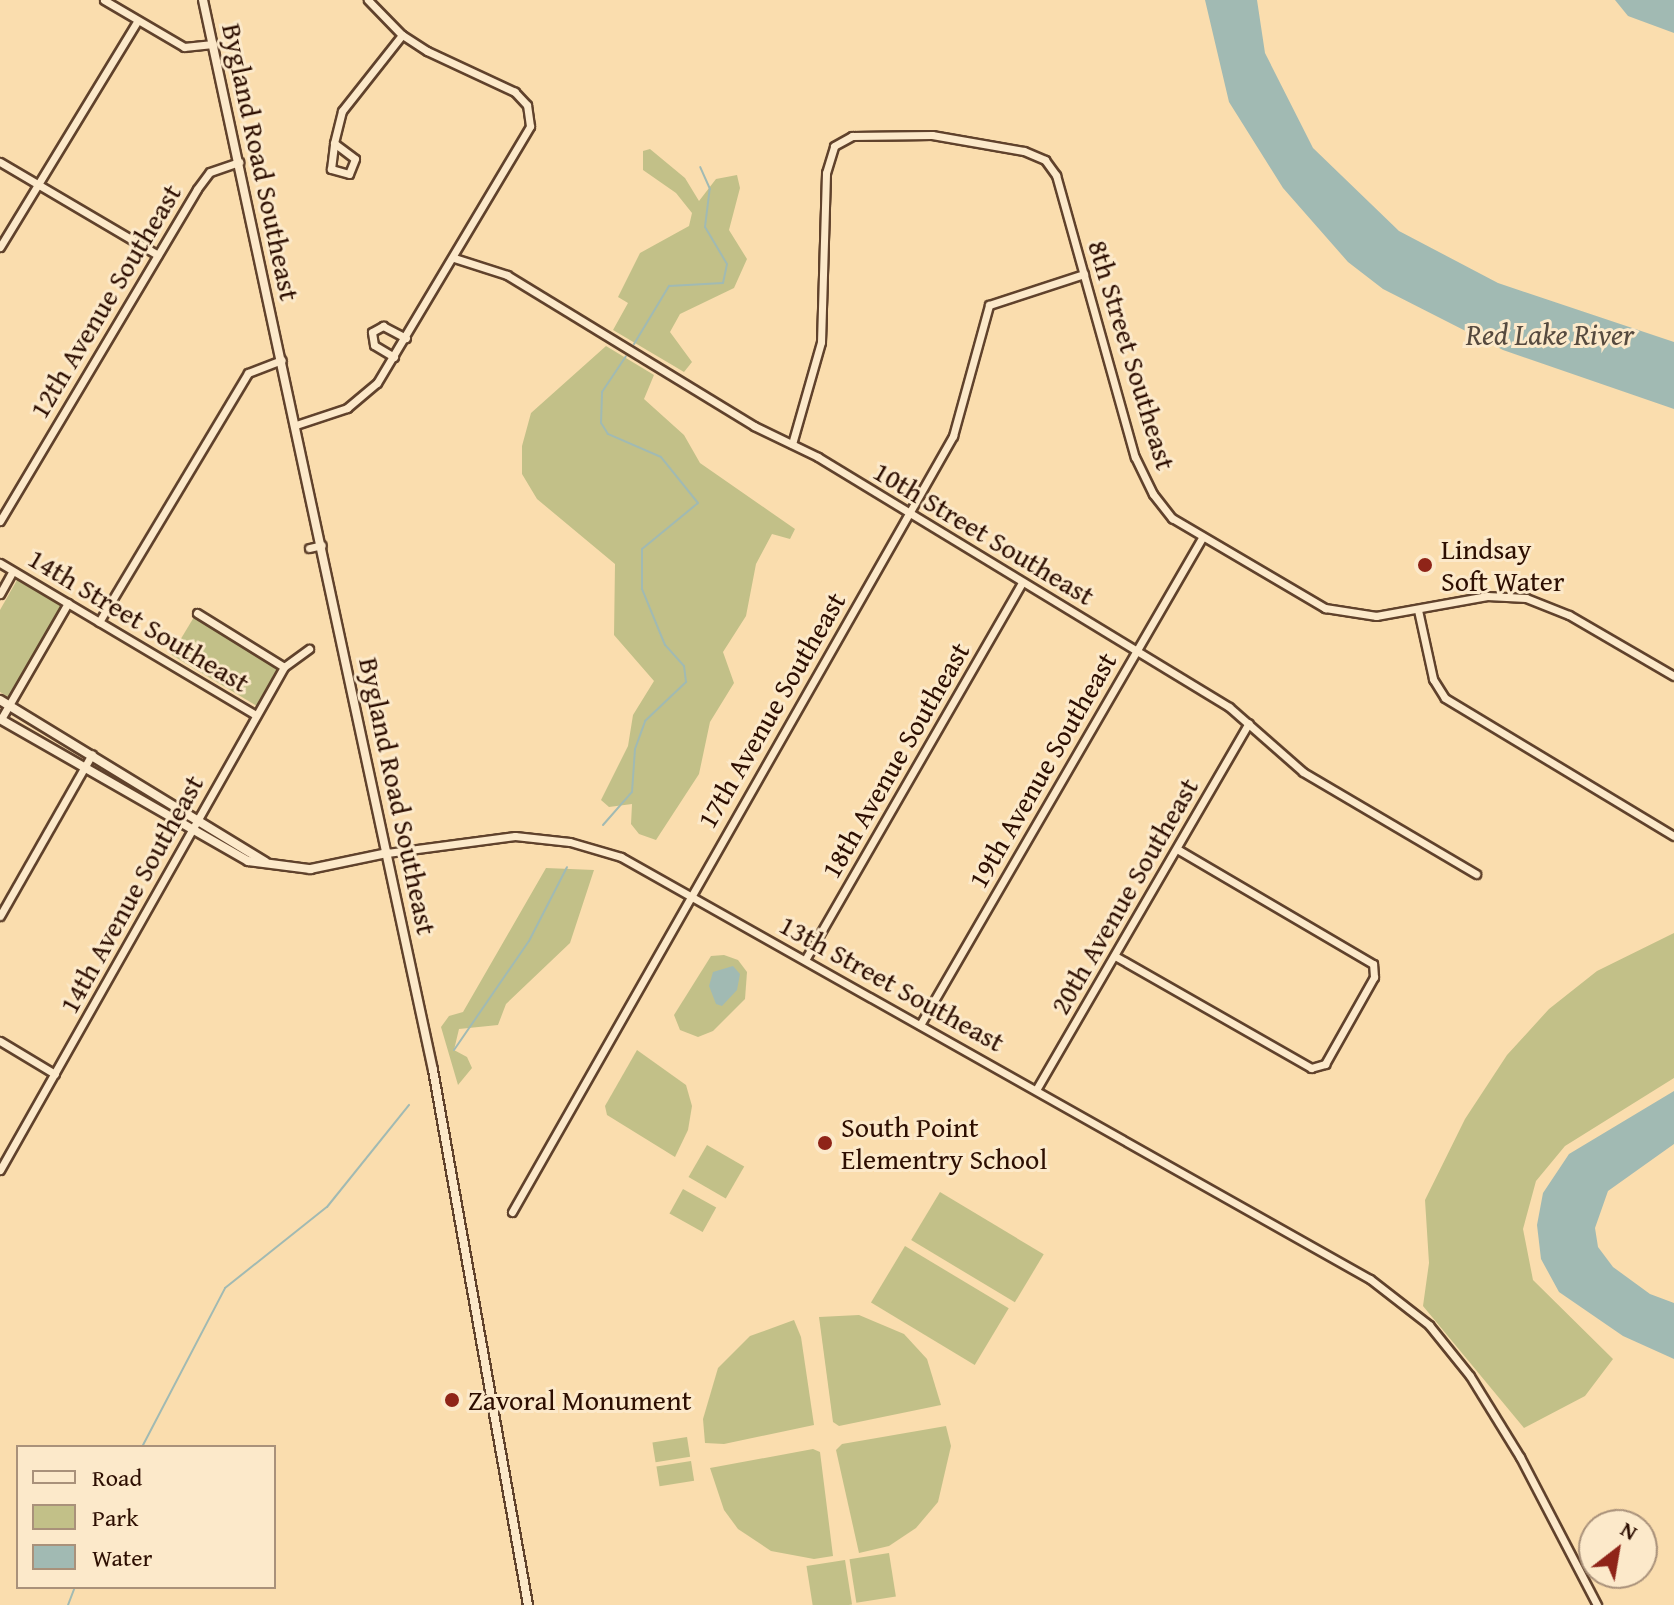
<!DOCTYPE html>
<style>
body{margin:0}
#map{position:relative;width:1674px;height:1605px;overflow:hidden;background:#faddae;font-family:"Gentium Book Plus",serif}
div>[style]{position:absolute}
.green>*{inset:0;background:#c2c088;transform-origin:0 0}
.water>*{inset:0;background:#a1bab3}
.stream>*{height:2px;margin:-1px;padding:0 1px;transform-origin:1px;border-radius:1px;background:#a1bab3}
.roads{filter:drop-shadow(2px 0 #60422c) drop-shadow(-2px 0 #60422c) drop-shadow(0 2px #60422c) drop-shadow(0 -2px #60422c)}
.minor>*{height:7px;margin:-3.5px;padding:0 3.5px;transform-origin:3.5px;border-radius:3.5px;background:#fce9ca}
.tertiary>*{height:8px;margin:-4px;padding:0 4px;transform-origin:4px;border-radius:4px;background:#fce9ca}
.dots>*{width:22px;height:22px;translate:-50% -50%;box-sizing:border-box;border:4px solid #fce9ca;border-radius:50%}
span{translate:-50% -50%;white-space:nowrap;text-align:center;line-height:1.15;-webkit-text-stroke:6px #fce9ca;paint-order:stroke}
.street-label{font-size:28px;color:#2d0e01}
.poi-label{font-size:28px;color:#2d0e01}
.left{translate:0 -50%;text-align:left}
.water-label{font-size:30px;color:#564a3f;font-style:italic}
.legend{position:absolute;left:16px;top:1445px;width:260px;height:144px;box-sizing:border-box;background:#fce9ca;border:2px solid #a9917a;margin:0;padding:10px 14px;list-style:none;font-size:24px;color:#2d0e01}
.legend li{display:flex;align-items:center;gap:16px;height:40px}
.legend b{width:40px;border:2px solid #a9917a}
.north{position:absolute;left:1578px;top:1509px;width:80px;height:80px;box-sizing:border-box;background:#fce9ca;border:2px solid #a9917a;border-radius:50%;rotate:31deg;font-size:22px;font-weight:700;line-height:32px;text-align:center;color:#2d0e01}
.north::after{content:'';display:block;margin:auto;width:28px;height:36px;background:#8f2418;clip-path:polygon(50% 0,100% 100%,50% 72%,0 100%)}
</style>
<div id="map">
<div class="green">
<i style="clip-path:polygon(650px 149px,685px 178px,699px 201px,716px 179px,737px 175px,740px 188px,729px 230px,747px 259px,734px 288px,680px 314px,670px 332px,692px 362px,684px 372px,613px 330px,628px 303px,618px 297px,640px 253px,689px 226px,692px 213px,676px 193px,643px 170px,643px 151px)"></i>
<i style="clip-path:polygon(606px 346px,654px 375px,644px 399px,684px 435px,700px 463px,795px 529px,790px 539px,772px 534px,756px 564px,746px 616px,723px 652px,734px 683px,710px 722px,699px 774px,656px 840px,639px 834px,631px 824px,632px 804px,609px 807px,601px 800px,628px 746px,633px 715px,654px 681px,614px 635px,615px 564px,537px 499px,522px 474px,522px 446px,531px 413px)"></i>
<i style="clip-path:polygon(17px 580px,64px 607px,12px 699px,0 692px,0 610px)"></i>
<i style="left:194px;top:617px;width:100px;height:44px;rotate:31deg"></i>
<i style="clip-path:polygon(546px 868px,594px 870px,570px 943px,506px 1004px,498px 1025px,459px 1029px,454px 1050px,467px 1057px,472px 1068px,458px 1085px,441px 1027px,449px 1016px,463px 1012px)"></i>
<i style="clip-path:polygon(1674px 933px,1674px 1078px,1565px 1146px,1536px 1181px,1523px 1229px,1533px 1280px,1613px 1359px,1585px 1396px,1524px 1428px,1423px 1306px,1429px 1263px,1425px 1200px,1465px 1119px,1507px 1055px,1549px 1009px,1597px 971px)"></i>
<i style="clip-path:polygon(724px 955px,738px 960px,747px 972px,745px 999px,713px 1031px,698px 1037px,680px 1030px,674px 1015px,711px 956px)"></i>
<i style="clip-path:polygon(637px 1050px,686px 1085px,692px 1106px,688px 1130px,675px 1157px,607px 1115px,605px 1106px)"></i>
<i style="left:707px;top:1145px;width:43px;height:37px;rotate:30deg"></i>
<i style="left:683px;top:1189px;width:38px;height:28px;rotate:29deg"></i>
<i style="left:940px;top:1192px;width:121px;height:56px;rotate:31deg"></i>
<i style="left:905px;top:1246px;width:121px;height:66px;rotate:31deg"></i>
<i style="clip-path:polygon(859px 1315px,904px 1334px,927px 1359px,941px 1405px,839px 1426px,833px 1422px,819px 1317px)"></i>
<i style="clip-path:polygon(794px 1320px,801px 1337px,814px 1425px,724px 1444px,705px 1443px,703px 1419px,718px 1368px,750px 1336px)"></i>
<i style="clip-path:polygon(946px 1426px,951px 1446px,938px 1502px,916px 1528px,889px 1546px,859px 1553px,836px 1450px,842px 1444px)"></i>
<i style="left:687px;top:1437px;width:20px;height:35px;rotate:81deg"></i>
<i style="clip-path:polygon(813px 1449px,820px 1452px,833px 1556px,814px 1559px,771px 1551px,738px 1529px,724px 1510px,710px 1468px)"></i>
<i style="left:691px;top:1461px;width:20px;height:35px;rotate:81deg"></i>
<i style="left:889px;top:1553px;width:44px;height:40px;rotate:81deg"></i>
<i style="left:845px;top:1560px;width:45px;height:39px;rotate:81deg"></i>
</div>
<div class="water">
<i style="clip-path:polygon(1205px 0,1257px 0,1265px 53px,1313px 148px,1399px 231px,1498px 283px,1674px 342px,1674px 409px,1503px 350px,1383px 289px,1348px 262px,1283px 188px,1229px 102px)"></i>
<i style="clip-path:polygon(1615px 0,1674px 0,1674px 33px,1628px 16px)"></i>
<i style="clip-path:polygon(733px 966px,740px 974px,737px 990px,722px 1006px,716px 1004px,709px 986px,713px 972px)"></i>
<i style="clip-path:polygon(1674px 1091px,1674px 1144px,1608px 1191px,1595px 1228px,1598px 1247px,1613px 1267px,1650px 1294px,1674px 1303px,1674px 1359px,1623px 1336px,1559px 1292px,1541px 1259px,1537px 1225px,1543px 1193px,1569px 1154px)"></i>
</div>
<div class="stream">
<i style="left:634px;top:344px;width:68px;rotate:-58.9deg"></i>
<i style="left:669px;top:286px;width:54px;rotate:-3.2deg"></i>
<i style="left:723px;top:283px;width:19px;rotate:-78deg"></i>
<i style="left:727px;top:264px;width:43px;rotate:-120.7deg"></i>
<i style="left:705px;top:227px;width:38px;rotate:-83deg"></i>
<i style="left:710px;top:189px;width:24px;rotate:-114deg"></i>
<i style="left:603px;top:825px;width:44px;rotate:-48.7deg"></i>
<i style="left:632px;top:792px;width:43px;rotate:-86deg"></i>
<i style="left:635px;top:749px;width:30px;rotate:-70deg"></i>
<i style="left:645px;top:721px;width:57px;rotate:-43.6deg"></i>
<i style="left:686px;top:682px;width:16px;rotate:-97deg"></i>
<i style="left:684px;top:666px;width:28px;rotate:-132deg"></i>
<i style="left:665px;top:645px;width:61px;rotate:-112.3deg"></i>
<i style="left:642px;top:589px;width:40px;rotate:-90deg"></i>
<i style="left:642px;top:549px;width:72px;rotate:-39.4deg"></i>
<i style="left:698px;top:503px;width:59px;rotate:-128.8deg"></i>
<i style="left:661px;top:457px;width:58px;rotate:-156.5deg"></i>
<i style="left:608px;top:434px;width:13px;rotate:-122deg"></i>
<i style="left:601px;top:423px;width:31px;rotate:-88deg"></i>
<i style="left:602px;top:392px;width:43px;rotate:-56.3deg"></i>
<i style="left:454px;top:1050px;width:132px;rotate:-55.5deg"></i>
<i style="left:529px;top:941px;width:83px;rotate:-62.8deg"></i>
<i style="left:142px;top:1447px;width:179px;rotate:-62.4deg"></i>
<i style="left:225px;top:1288px;width:130px;rotate:-38.5deg"></i>
<i style="left:327px;top:1207px;width:131px;rotate:-51.2deg"></i>
<i style="left:68px;top:1605px;width:19px;rotate:-69deg"></i>
</div>
<div class="roads">
<div class="minor">
<i style="left:104px;top:0;width:93px;rotate:30.4deg"></i>
<i style="left:184px;top:47px;width:29px;rotate:-6deg"></i>
<i style="left:334px;top:143px;width:33px;rotate:-76deg"></i>
<i style="left:342px;top:111px;width:97px;rotate:-51.7deg"></i>
<i style="left:334px;top:143px;width:26px;rotate:37deg"></i>
<i style="left:355px;top:159px;width:16px;rotate:112deg"></i>
<i style="left:349px;top:174px;width:19px;rotate:-164deg"></i>
<i style="left:331px;top:169px;width:26px;rotate:-83deg"></i>
<i style="left:0;top:162px;width:183px;rotate:30.5deg"></i>
<i style="left:0;top:247px;width:263px;rotate:-58.7deg"></i>
<i style="left:454px;top:258px;width:56px;rotate:17.8deg"></i>
<i style="left:507px;top:275px;width:289px;rotate:31.4deg"></i>
<i style="left:754px;top:426px;width:71px;rotate:25.8deg"></i>
<i style="left:818px;top:457px;width:481px;rotate:31.3deg"></i>
<i style="left:1229px;top:707px;width:98px;rotate:41.3deg"></i>
<i style="left:1303px;top:772px;width:201px;rotate:30.5deg"></i>
<i style="left:394px;top:357px;width:23px;rotate:-149deg"></i>
<i style="left:374px;top:345px;width:13px;rotate:-99deg"></i>
<i style="left:372px;top:332px;width:13px;rotate:-29deg"></i>
<i style="left:383px;top:326px;width:26px;rotate:28deg"></i>
<i style="left:296px;top:425px;width:54px;rotate:-18.4deg"></i>
<i style="left:347px;top:408px;width:39px;rotate:-40deg"></i>
<i style="left:377px;top:383px;width:299px;rotate:-59.2deg"></i>
<i style="left:530px;top:126px;width:21px;rotate:-98deg"></i>
<i style="left:527px;top:105px;width:18px;rotate:-133deg"></i>
<i style="left:515px;top:92px;width:97px;rotate:-155deg"></i>
<i style="left:427px;top:51px;width:30px;rotate:-147deg"></i>
<i style="left:402px;top:35px;width:49px;rotate:-134.2deg"></i>
<i style="left:792px;top:444px;width:106px;rotate:-74.1deg"></i>
<i style="left:821px;top:342px;width:169px;rotate:-88.3deg"></i>
<i style="left:826px;top:173px;width:28px;rotate:-73deg"></i>
<i style="left:834px;top:146px;width:21px;rotate:-29deg"></i>
<i style="left:852px;top:136px;width:80px;rotate:-0.7deg"></i>
<i style="left:932px;top:135px;width:93px;rotate:9.9deg"></i>
<i style="left:1024px;top:151px;width:23px;rotate:23deg"></i>
<i style="left:1045px;top:160px;width:19px;rotate:54deg"></i>
<i style="left:1056px;top:175px;width:293px;rotate:74.4deg"></i>
<i style="left:1135px;top:457px;width:41px;rotate:64.1deg"></i>
<i style="left:1153px;top:494px;width:31px;rotate:52deg"></i>
<i style="left:1172px;top:518px;width:178px;rotate:30.5deg"></i>
<i style="left:1325px;top:608px;width:52px;rotate:8.9deg"></i>
<i style="left:1376px;top:616px;width:113px;rotate:-10.2deg"></i>
<i style="left:1487px;top:596px;width:39px;rotate:3deg"></i>
<i style="left:1526px;top:598px;width:46px;rotate:21.6deg"></i>
<i style="left:1569px;top:615px;width:121px;rotate:30.2deg"></i>
<i style="left:0;top:521px;width:386px;rotate:-59.3deg"></i>
<i style="left:197px;top:189px;width:21px;rotate:-53deg"></i>
<i style="left:210px;top:172px;width:31px;rotate:-19deg"></i>
<i style="left:309px;top:548px;width:13px;rotate:-13deg"></i>
<i style="left:0;top:563px;width:298px;rotate:30.7deg"></i>
<i style="left:0;top:594px;width:26px;rotate:-61deg"></i>
<i style="left:1418px;top:610px;width:71px;rotate:77.7deg"></i>
<i style="left:1433px;top:679px;width:22px;rotate:58deg"></i>
<i style="left:1445px;top:698px;width:267px;rotate:31.1deg"></i>
<i style="left:197px;top:613px;width:102px;rotate:31.8deg"></i>
<i style="left:99px;top:622px;width:290px;rotate:-59.1deg"></i>
<i style="left:248px;top:373px;width:36px;rotate:-21deg"></i>
<i style="left:1px;top:719px;width:134px;rotate:-60deg"></i>
<i style="left:387px;top:853px;width:129px;rotate:-7.6deg"></i>
<i style="left:515px;top:836px;width:55px;rotate:6.2deg"></i>
<i style="left:570px;top:842px;width:53px;rotate:16.4deg"></i>
<i style="left:621px;top:857px;width:860px;rotate:29.4deg"></i>
<i style="left:1370px;top:1279px;width:75px;rotate:37.9deg"></i>
<i style="left:1429px;top:1325px;width:65px;rotate:51.2deg"></i>
<i style="left:1470px;top:1376px;width:95px;rotate:58.3deg"></i>
<i style="left:1520px;top:1457px;width:167px;rotate:62.5deg"></i>
<i style="left:0;top:916px;width:186px;rotate:-60.4deg"></i>
<i style="left:1115px;top:956px;width:226px;rotate:29.7deg"></i>
<i style="left:1311px;top:1068px;width:15px;rotate:-16deg"></i>
<i style="left:1325px;top:1064px;width:100px;rotate:-60.6deg"></i>
<i style="left:1374px;top:977px;width:13px;rotate:-94deg"></i>
<i style="left:1373px;top:964px;width:227px;rotate:-149.6deg"></i>
<i style="left:805px;top:960px;width:436px;rotate:-60.1deg"></i>
<i style="left:920px;top:1025px;width:563px;rotate:-59.93deg"></i>
<i style="left:0;top:1041px;width:64px;rotate:31deg"></i>
<i style="left:1036px;top:1090px;width:424px;rotate:-59.9deg"></i>
<i style="left:0;top:1170px;width:578px;rotate:-60.55deg"></i>
<i style="left:284px;top:667px;width:31px;rotate:-36deg"></i>
<i style="left:512px;top:1212px;width:893px;rotate:-60.39deg"></i>
<i style="left:953px;top:436px;width:136px;rotate:-74.6deg"></i>
<i style="left:989px;top:305px;width:100px;rotate:-18.1deg"></i>
</div>
<div class="tertiary">
<i style="left:203px;top:0;width:1094px;rotate:77.87deg"></i>
<i style="left:433px;top:1070px;width:543px;rotate:79.93deg"></i>
<i style="left:0;top:700px;width:311px;rotate:31.4deg"></i>
<i style="left:0;top:719px;width:286px;rotate:29.8deg"></i>
<i style="left:248px;top:861px;width:63px;rotate:7.4deg"></i>
<i style="left:310px;top:869px;width:79px;rotate:-11.7deg"></i>
</div>
</div>
<div class="dots">
<i style="left:1425px;top:565px;background:#8f2418"></i>
<i style="left:825px;top:1143px;background:#8f2418"></i>
<i style="left:452px;top:1400px;background:#8f2418"></i>
</div>
<div class="street-label">
<span style="left:261px;top:162px;rotate:78deg">Bygland Road Southeast</span>
<span style="left:105px;top:301px;rotate:-59deg">12th Avenue Southeast</span>
<span style="left:1132px;top:355px;rotate:73deg">8th Street Southeast</span>
<span style="left:984px;top:533px;rotate:31deg">10th Street Southeast</span>
<span style="left:139px;top:620px;rotate:31deg">14th Street Southeast</span>
<span style="left:771px;top:710px;rotate:-60deg">17th Avenue Southeast</span>
<span style="left:895px;top:760px;rotate:-60deg">18th Avenue Southeast</span>
<span style="left:1042px;top:770px;rotate:-60deg">19th Avenue Southeast</span>
<span style="left:398px;top:796px;rotate:78deg">Bygland Road Southeast</span>
<span style="left:131px;top:894px;rotate:-61deg">14th Avenue Southeast</span>
<span style="left:1124px;top:896px;rotate:-60deg">20th Avenue Southeast</span>
<span style="left:892px;top:983px;rotate:29deg">13th Street Southeast</span>
</div>
<div class="poi-label">
<span class="left" style="left:1441px;top:565px">Lindsay<br>Soft Water</span>
<span class="left" style="left:841px;top:1143px">South Point<br>Elementry School</span>
<span class="left" style="left:468px;top:1400px">Zavoral Monument</span>
</div>
<div class="water-label">
<span style="left:1550px;top:334px">Red Lake River</span>
</div>
<ul class="legend">
<li><b style="height:10px;background:#fce9ca"></b>Road</li>
<li><b style="height:22px;background:#c2c088"></b>Park</li>
<li><b style="height:22px;background:#a1bab3"></b>Water</li>
</ul>
<div class="north">N</div>
</div>
